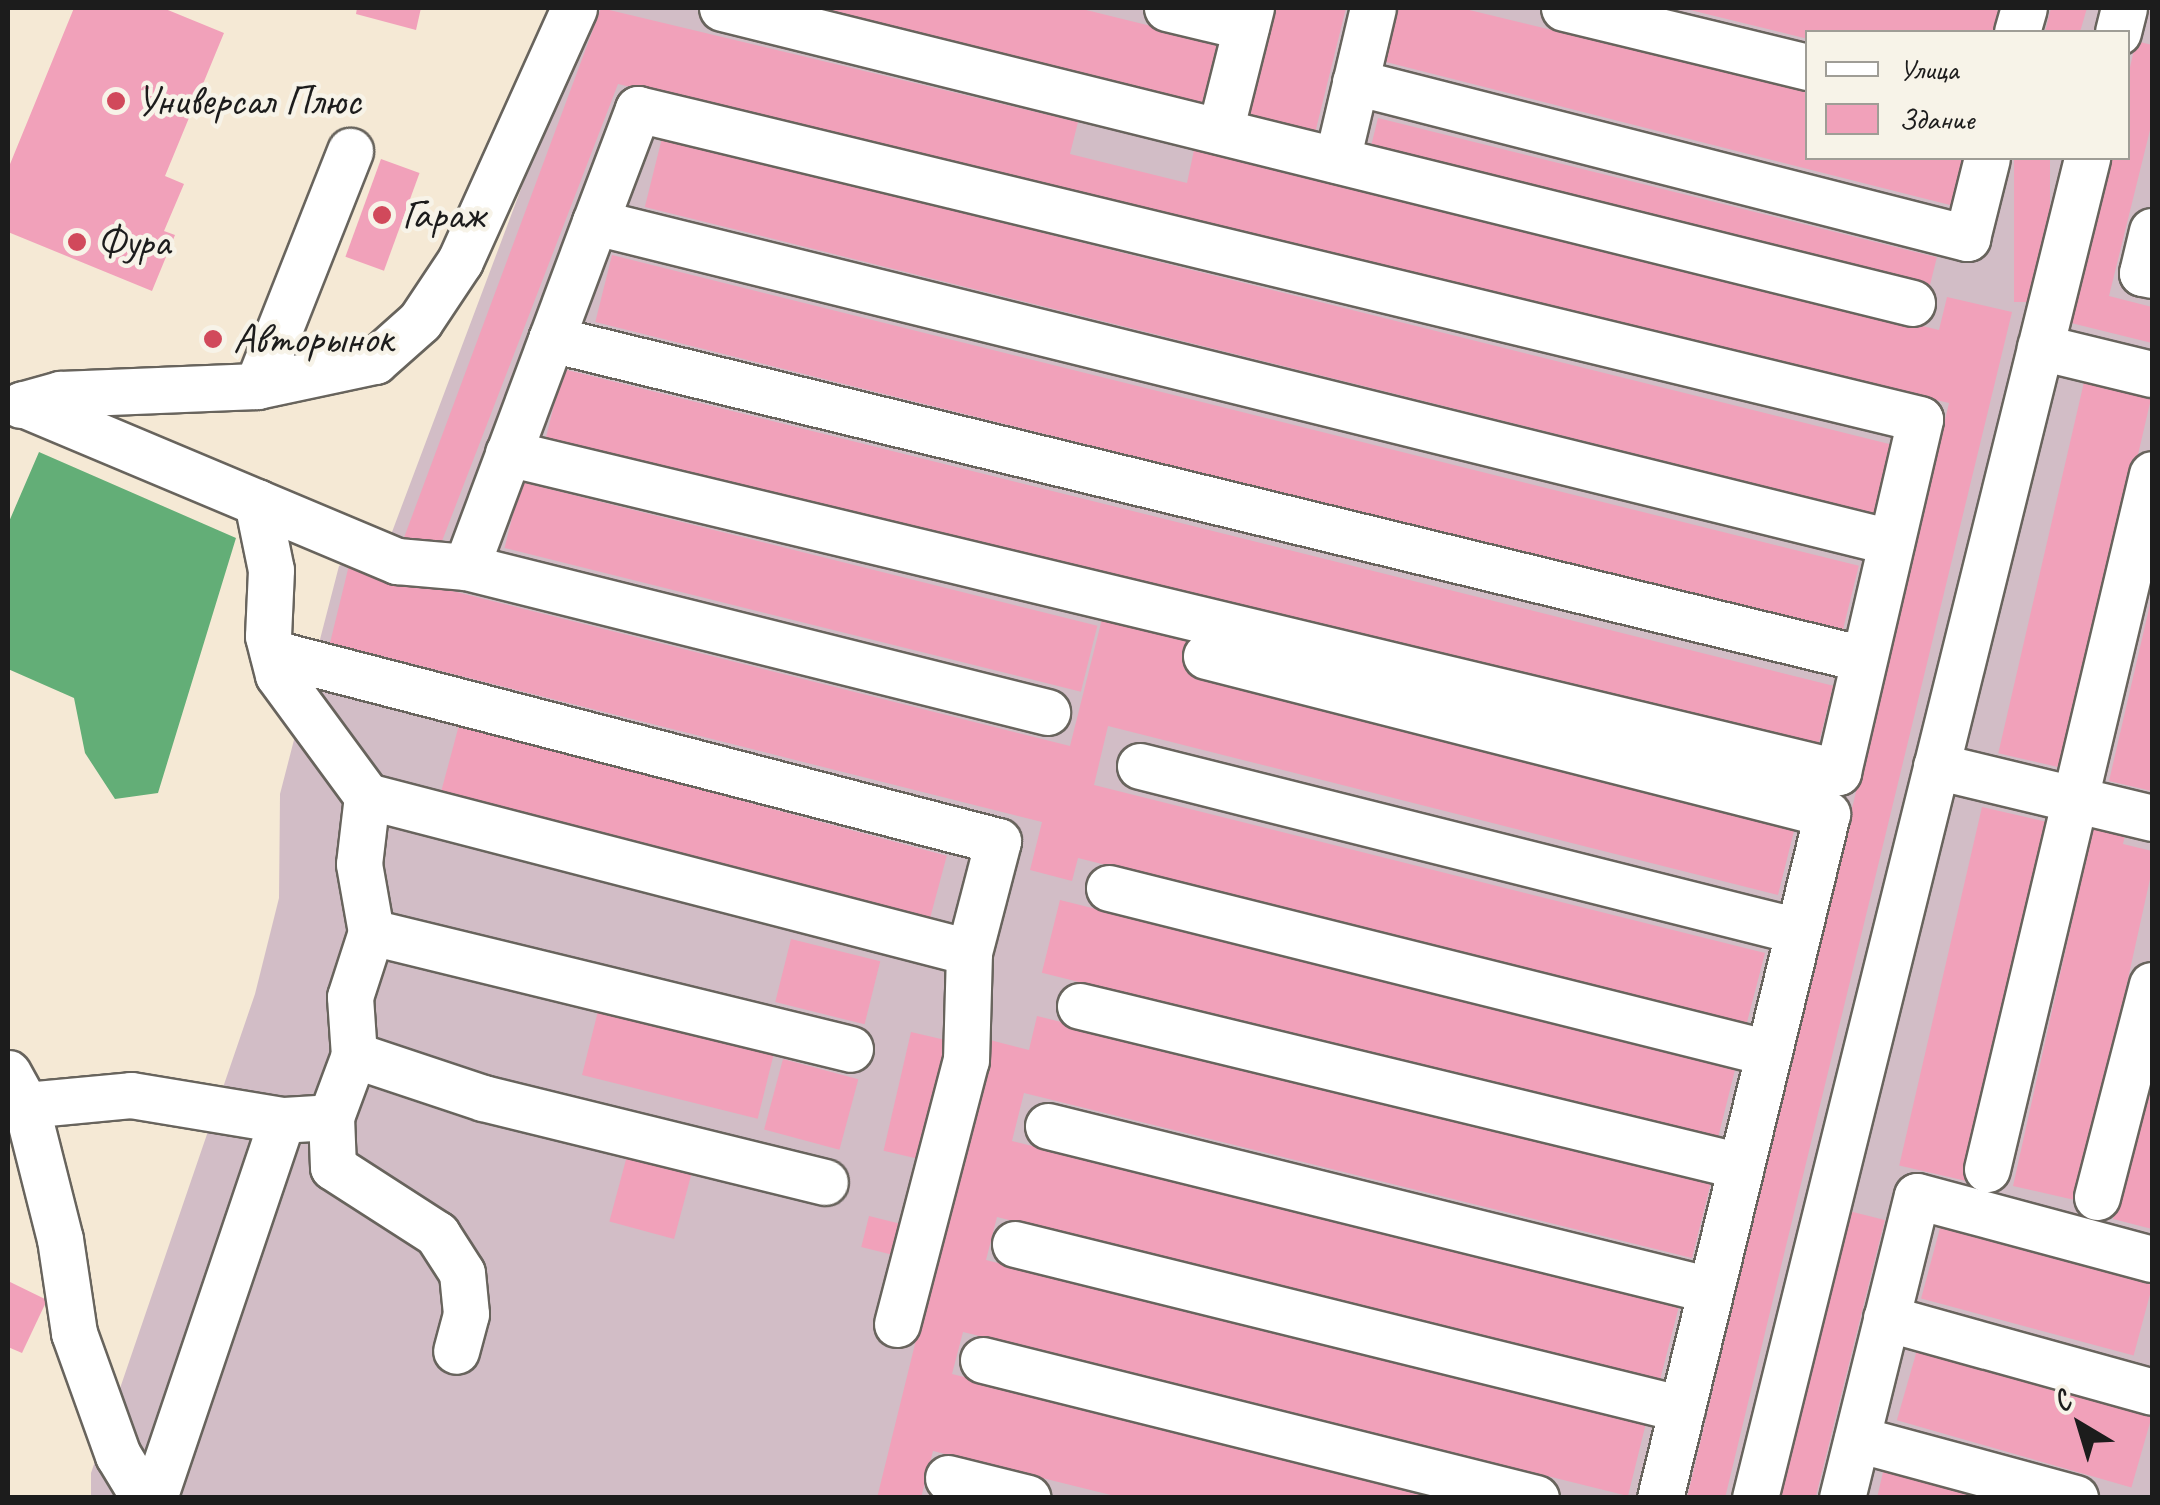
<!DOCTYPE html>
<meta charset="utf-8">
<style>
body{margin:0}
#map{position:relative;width:2160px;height:1505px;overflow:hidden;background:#f5e9d5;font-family:Caveat,sans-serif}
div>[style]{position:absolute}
.industrial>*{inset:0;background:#d2bdc6}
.forest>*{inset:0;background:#63ae77}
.building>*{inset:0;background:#f1a1ba;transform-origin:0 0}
.roads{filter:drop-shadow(2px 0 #68645d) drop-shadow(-2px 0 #68645d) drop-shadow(0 2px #68645d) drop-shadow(0 -2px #68645d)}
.minor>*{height:45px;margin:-22.5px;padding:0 22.5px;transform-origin:22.5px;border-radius:22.5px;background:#fff}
.dots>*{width:28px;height:28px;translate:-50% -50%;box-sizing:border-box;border:5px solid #f7f3e8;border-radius:50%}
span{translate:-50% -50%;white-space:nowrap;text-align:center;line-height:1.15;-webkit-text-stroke:9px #f7f3e8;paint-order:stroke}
.poi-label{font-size:42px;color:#1c1c1c}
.left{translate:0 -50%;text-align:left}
.frame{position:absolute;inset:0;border:10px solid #1c1c1c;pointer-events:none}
.legend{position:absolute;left:1805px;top:30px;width:325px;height:130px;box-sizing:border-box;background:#f7f3e8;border:2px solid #9f9d96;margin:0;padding:12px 18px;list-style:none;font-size:30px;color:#1c1c1c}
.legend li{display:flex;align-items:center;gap:20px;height:50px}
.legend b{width:50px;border:2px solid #9f9d96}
.north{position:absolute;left:2030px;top:1375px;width:100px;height:100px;-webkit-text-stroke:8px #f7f3e8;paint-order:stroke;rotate:322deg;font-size:28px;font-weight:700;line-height:40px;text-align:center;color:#1c1c1c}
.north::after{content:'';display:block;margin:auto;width:35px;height:45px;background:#1c1c1c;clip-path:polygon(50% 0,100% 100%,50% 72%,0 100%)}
</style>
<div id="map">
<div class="industrial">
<i style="clip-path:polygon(evenodd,589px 8px,2152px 8px,2152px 1497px,91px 1498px,91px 1473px,255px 994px,279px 898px,280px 794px,339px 566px,389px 540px,589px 8px,1808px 32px,2128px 32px,2128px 158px,1808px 158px,1808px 32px)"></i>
</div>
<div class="forest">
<i style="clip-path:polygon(39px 452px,236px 538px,158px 793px,115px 799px,85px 753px,74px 698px,8px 669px,8px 524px)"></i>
</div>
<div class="building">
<i style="clip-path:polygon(74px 8px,163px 8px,224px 33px,165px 176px,184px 184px,164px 231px,175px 235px,152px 291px,8px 232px,8px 169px)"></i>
<i style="clip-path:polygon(357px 8px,421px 8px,416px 30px,356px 14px)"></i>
<i style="clip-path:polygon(601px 8px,1078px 122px,1070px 154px,1187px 183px,1194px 150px,1939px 330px,1947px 297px,2012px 312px,1725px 1498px,1687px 1498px,1949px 403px,618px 84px,437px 554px,402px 543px)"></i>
<i style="clip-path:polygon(786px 8px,1078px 8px,1220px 43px,1203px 112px)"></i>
<i style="clip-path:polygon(1267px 8px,1346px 8px,1314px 137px,1240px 118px)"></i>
<i style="clip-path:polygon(1397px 8px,1461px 8px,1808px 92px,1808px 158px,1966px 158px,1954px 206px,1382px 61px)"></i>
<i style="clip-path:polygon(1682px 8px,1985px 8px,2000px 11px,1995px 32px,1808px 32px,1808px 39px)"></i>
<i style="clip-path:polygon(2051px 8px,2087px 8px,2080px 32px,2045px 32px)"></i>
<i style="clip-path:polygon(2136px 41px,2152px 45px,2152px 122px,2109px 296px,2152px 307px,2152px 343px,2067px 322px,2107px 158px,2128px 158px,2128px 76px)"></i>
<i style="left:1378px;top:118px;width:576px;height:36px;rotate:14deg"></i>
<i style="left:662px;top:138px;width:1271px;height:71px;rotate:14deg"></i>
<i style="left:2014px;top:158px;width:36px;height:144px"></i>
<i style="left:381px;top:159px;width:41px;height:104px;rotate:20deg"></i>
<i style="left:612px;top:255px;width:1285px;height:69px;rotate:14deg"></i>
<i style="left:563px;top:369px;width:1309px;height:71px;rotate:14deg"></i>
<i style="left:2084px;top:382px;width:69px;height:381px;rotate:13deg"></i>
<i style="left:521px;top:482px;width:594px;height:68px;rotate:14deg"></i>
<i style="clip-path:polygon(349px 565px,1070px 746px,1106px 603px,1796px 823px,1778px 895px,1108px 726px,1094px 785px,1765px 953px,1746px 1026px,1078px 858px,1072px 881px,1030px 870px,1042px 822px,330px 643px)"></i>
<i style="clip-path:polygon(2151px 600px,2152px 600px,2152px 791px,2109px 781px)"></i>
<i style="left:459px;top:725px;width:505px;height:71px;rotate:15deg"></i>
<i style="left:1982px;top:807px;width:70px;height:368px;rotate:13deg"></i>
<i style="clip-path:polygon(2095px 818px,2127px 826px,2123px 844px,2152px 851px,2152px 870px,2079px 1201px,2013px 1186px)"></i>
<i style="left:1060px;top:900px;width:696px;height:75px;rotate:14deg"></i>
<i style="left:791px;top:939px;width:92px;height:65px;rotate:14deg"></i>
<i style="left:598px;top:1011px;width:181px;height:66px;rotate:14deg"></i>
<i style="clip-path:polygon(1037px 1016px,1711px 1182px,1692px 1258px,1024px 1093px,1012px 1141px,1679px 1306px,1660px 1380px,997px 1217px,986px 1260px,1646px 1423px,1628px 1496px,963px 1332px,952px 1374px,1446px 1498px,1123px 1498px,933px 1451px,921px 1498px,877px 1498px,990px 1040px,1029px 1050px)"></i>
<i style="left:911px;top:1032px;width:43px;height:122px;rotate:13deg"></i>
<i style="left:783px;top:1059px;width:78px;height:73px;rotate:15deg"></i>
<i style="clip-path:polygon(2151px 1073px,2152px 1074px,2152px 1229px,2113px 1219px)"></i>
<i style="left:628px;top:1152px;width:67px;height:72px;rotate:15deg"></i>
<i style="left:1845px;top:1210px;width:41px;height:297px;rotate:14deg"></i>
<i style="left:869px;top:1216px;width:34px;height:32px;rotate:14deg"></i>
<i style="left:1940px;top:1228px;width:220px;height:73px;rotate:15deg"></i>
<i style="clip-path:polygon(8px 1281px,47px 1300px,22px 1353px,8px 1347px)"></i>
<i style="left:1917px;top:1350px;width:244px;height:73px;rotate:16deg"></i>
<i style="clip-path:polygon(1883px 1472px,1978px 1496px,1978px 1498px,1877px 1498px)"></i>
</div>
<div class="roads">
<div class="minor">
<i style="left:722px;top:8px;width:1226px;rotate:13.92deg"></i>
<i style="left:1167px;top:8px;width:81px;rotate:13.5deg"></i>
<i style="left:1564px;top:8px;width:251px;rotate:13.6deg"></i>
<i style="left:2017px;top:32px;width:25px;rotate:-74deg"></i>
<i style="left:2118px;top:32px;width:25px;rotate:-76deg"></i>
<i style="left:1355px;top:82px;width:632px;rotate:14.3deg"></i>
<i style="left:1967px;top:238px;width:82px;rotate:-76deg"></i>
<i style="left:1220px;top:131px;width:127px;rotate:-75.9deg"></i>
<i style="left:1337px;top:160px;width:156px;rotate:-76.7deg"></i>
<i style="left:2152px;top:231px;width:43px;rotate:103.4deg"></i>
<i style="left:2142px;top:273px;width:10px;rotate:11deg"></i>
<i style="left:551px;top:339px;width:1351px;rotate:13.7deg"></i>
<i style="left:2040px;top:347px;width:115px;rotate:13.6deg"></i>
<i style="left:257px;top:386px;width:253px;rotate:-68.4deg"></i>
<i style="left:23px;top:404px;width:406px;rotate:22.8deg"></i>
<i style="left:397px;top:561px;width:69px;rotate:5deg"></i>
<i style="left:466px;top:567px;width:368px;rotate:-69.5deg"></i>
<i style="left:595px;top:222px;width:1335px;rotate:13.87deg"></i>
<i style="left:21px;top:405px;width:41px;rotate:-15.8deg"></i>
<i style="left:60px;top:394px;width:197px;rotate:-2.3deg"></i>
<i style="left:257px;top:386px;width:121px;rotate:-12deg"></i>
<i style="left:375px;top:361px;width:60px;rotate:-41.6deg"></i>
<i style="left:420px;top:321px;width:72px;rotate:-56.3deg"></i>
<i style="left:460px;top:261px;width:277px;rotate:-65.7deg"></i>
<i style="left:508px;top:453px;width:1368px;rotate:13.49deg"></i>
<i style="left:1838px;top:772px;width:362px;rotate:-76.9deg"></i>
<i style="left:1920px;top:419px;width:1319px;rotate:-166.41deg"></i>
<i style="left:638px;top:109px;width:121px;rotate:110.8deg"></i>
<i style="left:257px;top:502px;width:69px;rotate:78.4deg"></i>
<i style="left:271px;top:570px;width:66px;rotate:92.6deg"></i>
<i style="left:268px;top:636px;width:40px;rotate:75.6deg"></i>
<i style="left:278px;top:675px;width:150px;rotate:53.7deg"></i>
<i style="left:367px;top:796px;width:68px;rotate:96.7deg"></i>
<i style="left:359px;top:864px;width:69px;rotate:80deg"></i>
<i style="left:371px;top:932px;width:68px;rotate:107.9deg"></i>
<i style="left:350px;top:997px;width:58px;rotate:86.1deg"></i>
<i style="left:354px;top:1055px;width:66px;rotate:110.4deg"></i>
<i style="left:331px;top:1117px;width:50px;rotate:87.7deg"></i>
<i style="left:333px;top:1167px;width:124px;rotate:32.8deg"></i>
<i style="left:437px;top:1234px;width:46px;rotate:57.3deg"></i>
<i style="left:462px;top:1273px;width:41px;rotate:84.4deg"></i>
<i style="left:466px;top:1314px;width:38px;rotate:105deg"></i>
<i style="left:466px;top:567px;width:599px;rotate:14.01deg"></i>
<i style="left:273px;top:653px;width:749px;rotate:14.54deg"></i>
<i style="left:998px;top:841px;width:115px;rotate:104.6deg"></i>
<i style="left:969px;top:952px;width:622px;rotate:-165.47deg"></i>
<i style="left:1206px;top:656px;width:641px;rotate:14.27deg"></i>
<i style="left:1827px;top:814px;width:704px;rotate:103.72deg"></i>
<i style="left:1140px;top:766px;width:678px;rotate:14.08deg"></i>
<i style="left:1936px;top:766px;width:222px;rotate:13.5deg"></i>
<i style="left:1109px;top:888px;width:680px;rotate:14.04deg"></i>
<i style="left:371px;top:932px;width:493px;rotate:13.7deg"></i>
<i style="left:1080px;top:1006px;width:680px;rotate:13.61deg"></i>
<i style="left:354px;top:1055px;width:136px;rotate:18.4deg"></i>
<i style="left:483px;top:1098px;width:352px;rotate:13.8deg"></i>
<i style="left:8px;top:1073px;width:37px;rotate:61deg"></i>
<i style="left:26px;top:1105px;width:105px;rotate:-5.4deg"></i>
<i style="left:131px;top:1095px;width:153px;rotate:9.4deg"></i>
<i style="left:26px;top:1105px;width:138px;rotate:75.8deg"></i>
<i style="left:60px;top:1239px;width:95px;rotate:81.5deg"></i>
<i style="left:74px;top:1333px;width:130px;rotate:70.2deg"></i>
<i style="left:118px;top:1455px;width:50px;rotate:58.8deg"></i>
<i style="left:1048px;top:1126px;width:682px;rotate:13.91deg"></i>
<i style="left:1987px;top:1169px;width:714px;rotate:-76.64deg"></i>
<i style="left:2097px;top:1197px;width:219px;rotate:-75.5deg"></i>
<i style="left:1015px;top:1244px;width:687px;rotate:13.89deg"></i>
<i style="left:1886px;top:1318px;width:276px;rotate:15.5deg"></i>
<i style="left:897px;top:1324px;width:273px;rotate:-75.4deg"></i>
<i style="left:966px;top:1060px;width:108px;rotate:-88.4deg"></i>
<i style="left:983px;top:1360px;width:570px;rotate:14.01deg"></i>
<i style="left:1857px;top:1439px;width:226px;rotate:15.1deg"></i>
<i style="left:948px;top:1478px;width:82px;rotate:14deg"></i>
<i style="left:154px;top:1498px;width:399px;rotate:-71.3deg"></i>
<i style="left:282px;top:1120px;width:49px;rotate:-3.5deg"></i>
<i style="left:1755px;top:1498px;width:1381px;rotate:-76.08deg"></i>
<i style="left:1842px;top:1498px;width:311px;rotate:-76.1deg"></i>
<i style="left:1917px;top:1196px;width:243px;rotate:15deg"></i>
</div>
</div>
<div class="dots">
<i style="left:116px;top:101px;background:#d1495b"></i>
<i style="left:382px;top:215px;background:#d1495b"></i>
<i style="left:77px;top:242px;background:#d1495b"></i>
<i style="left:213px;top:339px;background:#d1495b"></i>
</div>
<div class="poi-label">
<span class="left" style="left:136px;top:101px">Универсал Плюс</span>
<span class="left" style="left:402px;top:215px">Гараж</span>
<span class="left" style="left:97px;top:242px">Фура</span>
<span class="left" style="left:233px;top:339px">Авторынок</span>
</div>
<div class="frame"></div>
<ul class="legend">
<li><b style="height:12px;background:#fff"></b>Улица</li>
<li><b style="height:28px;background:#f1a1ba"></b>Здание</li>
</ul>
<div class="north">С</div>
</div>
